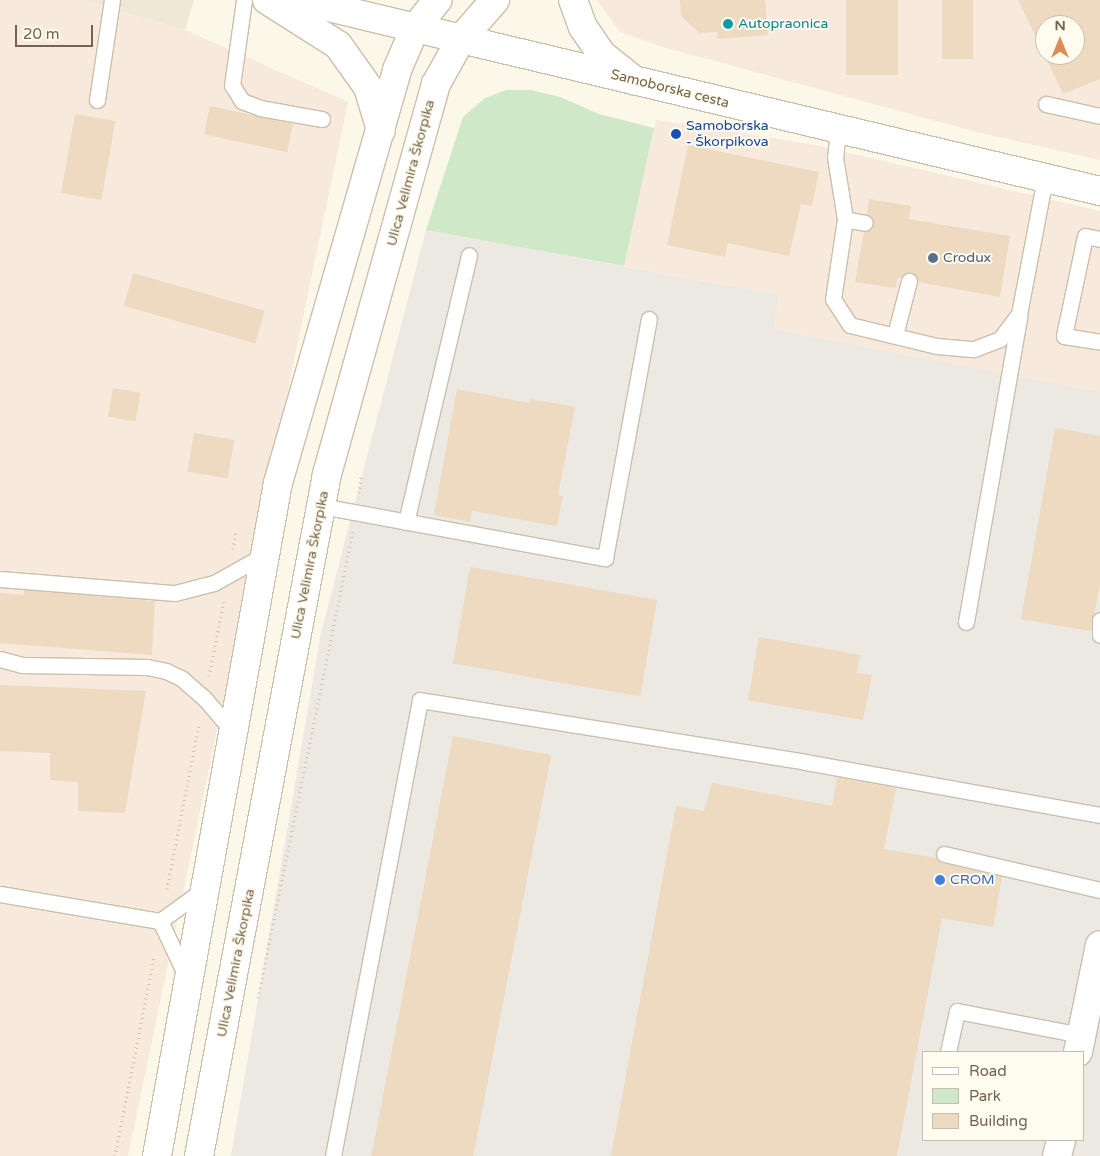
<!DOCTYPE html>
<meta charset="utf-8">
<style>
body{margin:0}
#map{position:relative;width:1100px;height:1156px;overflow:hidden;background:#fbf7e9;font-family:"Varela Round",sans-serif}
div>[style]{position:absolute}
.residential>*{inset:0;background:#efe8d5}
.commercial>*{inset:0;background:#f7e9db}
.industrial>*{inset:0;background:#ece9e2}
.green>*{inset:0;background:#cfe8c8}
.building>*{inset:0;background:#eddac1;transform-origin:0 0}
.path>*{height:3px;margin-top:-1.5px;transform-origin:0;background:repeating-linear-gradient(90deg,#d4c0a5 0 1px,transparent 0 5px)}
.roads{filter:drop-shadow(1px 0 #cabfad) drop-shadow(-1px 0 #cabfad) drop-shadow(0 1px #cabfad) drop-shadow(0 -1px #cabfad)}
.service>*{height:15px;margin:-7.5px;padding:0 7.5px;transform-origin:7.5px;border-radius:7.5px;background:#fff}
.minor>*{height:28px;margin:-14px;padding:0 14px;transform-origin:14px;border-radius:14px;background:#fff}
.tertiary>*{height:28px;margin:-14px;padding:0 14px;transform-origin:14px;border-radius:14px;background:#fff}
.secondary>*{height:28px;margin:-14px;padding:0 14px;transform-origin:14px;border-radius:14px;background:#fff}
.dots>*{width:14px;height:14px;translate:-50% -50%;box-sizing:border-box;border:2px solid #fefbef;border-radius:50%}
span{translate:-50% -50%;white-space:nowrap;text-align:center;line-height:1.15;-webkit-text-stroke:4px #fefbef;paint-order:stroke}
.culture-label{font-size:14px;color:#0d838f}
.left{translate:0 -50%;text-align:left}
.street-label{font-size:14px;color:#74634e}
.transit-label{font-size:14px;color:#164399}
.service-label{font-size:14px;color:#4e5e75}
.shop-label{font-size:14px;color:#366cbe}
.legend{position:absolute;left:922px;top:1051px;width:162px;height:90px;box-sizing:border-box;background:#fefbef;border:1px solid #c7beaf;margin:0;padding:6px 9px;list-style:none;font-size:15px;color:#74634e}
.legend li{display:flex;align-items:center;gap:10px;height:25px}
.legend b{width:25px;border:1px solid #c7beaf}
.north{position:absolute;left:1035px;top:15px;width:50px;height:50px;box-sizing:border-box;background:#fefbef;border:1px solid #c7beaf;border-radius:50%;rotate:0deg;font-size:14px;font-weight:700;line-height:20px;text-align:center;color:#74634e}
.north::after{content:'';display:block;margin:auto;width:18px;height:22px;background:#dc8d57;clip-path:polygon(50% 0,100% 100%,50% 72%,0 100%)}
.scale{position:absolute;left:15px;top:25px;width:78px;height:22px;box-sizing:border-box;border:2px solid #74634e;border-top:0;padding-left:6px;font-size:15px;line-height:18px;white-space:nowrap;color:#74634e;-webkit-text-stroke:4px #fefbef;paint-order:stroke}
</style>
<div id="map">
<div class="residential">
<i style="clip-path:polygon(82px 0,194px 0,185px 30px)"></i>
</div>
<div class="commercial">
<i style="clip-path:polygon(0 0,82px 0,185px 30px,348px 102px,128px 1156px,0 1156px)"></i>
<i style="clip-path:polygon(evenodd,597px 0,1100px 0,1100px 160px,977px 132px,663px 47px,620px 32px,597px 0,1045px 25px,1075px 25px,1075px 55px,1045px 55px,1045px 25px)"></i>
<i style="clip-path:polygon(656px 120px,810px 144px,1100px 211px,1100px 392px,774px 329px,779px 295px,624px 266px)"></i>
</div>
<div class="industrial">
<i style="clip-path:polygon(evenodd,426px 230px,779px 295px,774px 329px,1100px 392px,1100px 1156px,231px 1156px,321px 633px,426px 230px,924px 1052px,1084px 1052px,1084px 1140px,924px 1140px,924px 1052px)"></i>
</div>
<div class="green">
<i style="clip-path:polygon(506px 90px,531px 90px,560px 97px,599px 114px,654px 128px,624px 266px,426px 230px,463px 117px,485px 98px)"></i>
</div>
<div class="building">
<i style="clip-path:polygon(680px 0,765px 0,768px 35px,718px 39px,717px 32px,699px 33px,681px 16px)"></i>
<i style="left:846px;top:0;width:52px;height:75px"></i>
<i style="left:942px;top:0;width:31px;height:59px"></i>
<i style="clip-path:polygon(evenodd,1018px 0,1100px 0,1100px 79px,1063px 94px,1018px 0,1045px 25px,1075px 25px,1075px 55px,1045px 55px,1045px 25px)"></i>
<i style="left:210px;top:106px;width:85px;height:29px;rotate:12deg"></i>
<i style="left:75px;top:114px;width:41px;height:80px;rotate:10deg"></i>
<i style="clip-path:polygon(688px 145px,819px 172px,812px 206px,801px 204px,789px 256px,728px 243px,725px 257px,667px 245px)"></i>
<i style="clip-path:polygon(869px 199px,911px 206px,909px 219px,1010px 236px,1000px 297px,918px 282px,916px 275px,911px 272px,897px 279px,896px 288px,855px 282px,864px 232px,872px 230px,874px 224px,867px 214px)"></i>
<i style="left:133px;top:273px;width:137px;height:34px;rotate:16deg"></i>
<i style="left:113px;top:388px;width:28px;height:29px;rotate:10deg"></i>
<i style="clip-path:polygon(457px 389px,530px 403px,530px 399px,575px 407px,558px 495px,563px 496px,557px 526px,472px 511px,470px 522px,434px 515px)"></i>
<i style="clip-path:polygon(1055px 428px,1100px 436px,1100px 584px,1091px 631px,1021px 619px)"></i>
<i style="left:194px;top:433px;width:41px;height:39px;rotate:10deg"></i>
<i style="left:470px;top:567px;width:190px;height:98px;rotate:10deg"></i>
<i style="clip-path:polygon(24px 590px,155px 601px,152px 655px,0 643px,0 593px,24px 595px)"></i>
<i style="clip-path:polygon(759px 637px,860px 655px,857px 673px,872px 675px,863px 720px,748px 700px)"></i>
<i style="clip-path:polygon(0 685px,146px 691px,125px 813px,78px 811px,78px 782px,50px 780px,50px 753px,0 751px)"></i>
<i style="left:453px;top:736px;width:100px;height:428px;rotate:11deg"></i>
<i style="clip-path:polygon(837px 777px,896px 788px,884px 849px,936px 858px,942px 863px,1002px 877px,993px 927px,942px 918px,897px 1156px,611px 1156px,676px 806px,704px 811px,712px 783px,832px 806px)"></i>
</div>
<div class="path">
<i style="left:359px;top:493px;width:17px;rotate:-83deg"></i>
<i style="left:233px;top:549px;width:17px;rotate:-80deg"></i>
<i style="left:209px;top:676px;width:76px;rotate:-78.7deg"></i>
<i style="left:167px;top:889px;width:168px;rotate:-79deg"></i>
<i style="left:258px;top:998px;width:477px;rotate:-78.5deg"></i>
<i style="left:115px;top:1156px;width:203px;rotate:-78.9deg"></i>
</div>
<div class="roads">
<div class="service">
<i style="left:244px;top:0;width:86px;rotate:98deg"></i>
<i style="left:232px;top:85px;width:19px;rotate:58deg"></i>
<i style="left:242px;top:101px;width:19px;rotate:21deg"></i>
<i style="left:260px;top:108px;width:63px;rotate:10.1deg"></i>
<i style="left:97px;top:100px;width:101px;rotate:-81.5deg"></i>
<i style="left:1046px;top:104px;width:55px;rotate:12.5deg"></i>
<i style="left:838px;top:130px;width:27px;rotate:96deg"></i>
<i style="left:835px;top:157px;width:63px;rotate:80.8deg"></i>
<i style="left:845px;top:219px;width:81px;rotate:98.5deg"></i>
<i style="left:833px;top:299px;width:31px;rotate:57deg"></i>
<i style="left:850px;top:325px;width:89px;rotate:13.6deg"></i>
<i style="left:937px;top:346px;width:37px;rotate:5deg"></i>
<i style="left:974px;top:349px;width:28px;rotate:-21deg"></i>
<i style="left:1000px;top:339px;width:31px;rotate:-53deg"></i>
<i style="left:1019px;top:314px;width:138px;rotate:-79.2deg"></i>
<i style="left:845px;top:219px;width:20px;rotate:11deg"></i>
<i style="left:1100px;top:239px;width:15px;rotate:-169deg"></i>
<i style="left:1085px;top:236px;width:102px;rotate:101.9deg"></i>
<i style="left:1064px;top:336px;width:36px;rotate:9deg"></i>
<i style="left:895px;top:335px;width:56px;rotate:-75.5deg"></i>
<i style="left:321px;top:506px;width:289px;rotate:10.4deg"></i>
<i style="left:605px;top:558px;width:243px;rotate:-79.6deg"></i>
<i style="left:406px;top:522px;width:274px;rotate:-76.7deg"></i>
<i style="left:0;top:579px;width:176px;rotate:4.6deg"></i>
<i style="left:175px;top:593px;width:40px;rotate:-14.4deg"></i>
<i style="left:214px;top:583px;width:60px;rotate:-29.1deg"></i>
<i style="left:1100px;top:620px;width:15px;rotate:90deg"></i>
<i style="left:966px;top:622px;width:310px;rotate:-80.1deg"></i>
<i style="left:0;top:659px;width:23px;rotate:15deg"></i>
<i style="left:22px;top:665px;width:125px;rotate:0.9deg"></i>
<i style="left:147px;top:667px;width:19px;rotate:12deg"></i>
<i style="left:166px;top:671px;width:17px;rotate:25deg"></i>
<i style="left:181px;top:678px;width:32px;rotate:41deg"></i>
<i style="left:205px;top:699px;width:45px;rotate:49.5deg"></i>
<i style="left:944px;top:854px;width:160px;rotate:13deg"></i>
<i style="left:0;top:894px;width:162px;rotate:9.6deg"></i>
<i style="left:187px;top:978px;width:63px;rotate:-115.3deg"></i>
<i style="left:160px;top:921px;width:54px;rotate:-36deg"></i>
<i style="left:948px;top:1052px;width:42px;rotate:-77.6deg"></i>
<i style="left:957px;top:1011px;width:127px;rotate:10.9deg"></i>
<i style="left:333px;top:1156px;width:464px;rotate:-79.2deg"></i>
<i style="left:420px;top:700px;width:390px;rotate:9.1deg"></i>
<i style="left:805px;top:762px;width:300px;rotate:10.2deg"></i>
</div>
<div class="minor">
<i style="left:1078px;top:1052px;width:109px;rotate:-78.4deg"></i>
<i style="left:1057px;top:1156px;width:16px;rotate:-76deg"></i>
</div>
<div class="tertiary">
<i style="left:461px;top:39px;width:657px;rotate:13.38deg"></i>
</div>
<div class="secondary">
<i style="left:267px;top:0;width:84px;rotate:32.4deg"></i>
<i style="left:338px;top:45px;width:52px;rotate:54.5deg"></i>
<i style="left:368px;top:87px;width:45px;rotate:73.2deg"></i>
<i style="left:299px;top:0;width:167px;rotate:13.5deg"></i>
<i style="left:573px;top:0;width:29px;rotate:70deg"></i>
<i style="left:583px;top:27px;width:32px;rotate:56deg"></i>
<i style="left:601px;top:54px;width:43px;rotate:38.5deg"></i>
<i style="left:157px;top:1156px;width:684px;rotate:-79.81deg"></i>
<i style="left:278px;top:483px;width:430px;rotate:-73.9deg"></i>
<i style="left:397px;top:70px;width:46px;rotate:-66.8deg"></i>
<i style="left:415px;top:28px;width:36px;rotate:-51deg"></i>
<i style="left:199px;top:1156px;width:694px;rotate:-79.37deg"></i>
<i style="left:327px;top:474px;width:405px;rotate:-74.4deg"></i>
<i style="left:436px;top:84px;width:51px;rotate:-60.9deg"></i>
<i style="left:461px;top:39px;width:52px;rotate:-48.9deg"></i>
</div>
</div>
<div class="dots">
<i style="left:728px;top:24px;background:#0f9aa8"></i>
<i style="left:676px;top:134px;background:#1a4fb4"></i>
<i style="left:933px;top:258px;background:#5c6f8a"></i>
<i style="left:940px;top:880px;background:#3f7fe0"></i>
</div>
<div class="culture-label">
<span class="left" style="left:738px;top:24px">Autopraonica</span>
</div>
<div class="street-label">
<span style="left:670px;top:89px;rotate:14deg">Samoborska cesta</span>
<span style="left:411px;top:173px;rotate:-75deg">Ulica Velimira Škorpika</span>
<span style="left:310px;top:565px;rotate:-79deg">Ulica Velimira Škorpika</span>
<span style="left:236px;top:963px;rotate:-79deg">Ulica Velimira Škorpika</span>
</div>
<div class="transit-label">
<span class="left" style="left:686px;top:134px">Samoborska<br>- Škorpikova</span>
</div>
<div class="service-label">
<span class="left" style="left:943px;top:258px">Crodux</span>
</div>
<div class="shop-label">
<span class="left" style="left:950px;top:880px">CROM</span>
</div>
<ul class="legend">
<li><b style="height:6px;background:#fff"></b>Road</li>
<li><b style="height:14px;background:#cfe8c8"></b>Park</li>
<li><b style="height:14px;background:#eddac1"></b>Building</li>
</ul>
<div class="north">N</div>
<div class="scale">20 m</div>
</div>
